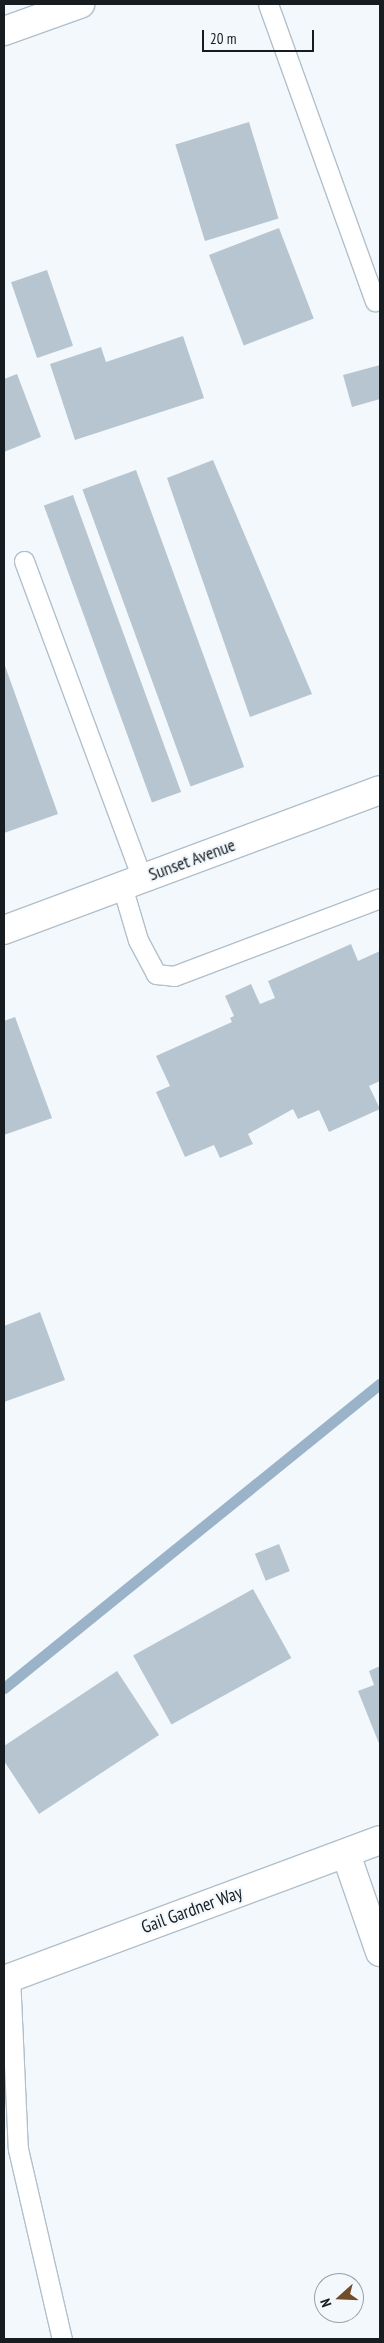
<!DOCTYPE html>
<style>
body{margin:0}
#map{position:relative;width:384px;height:2343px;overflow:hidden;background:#f2f8fc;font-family:"PT Sans Narrow",sans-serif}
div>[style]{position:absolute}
.stream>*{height:11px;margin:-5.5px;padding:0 5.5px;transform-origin:5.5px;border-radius:5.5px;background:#9bb3c8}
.building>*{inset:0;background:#b7c5d0;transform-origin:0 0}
.roads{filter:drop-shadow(1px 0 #b2c0cb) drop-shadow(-1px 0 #b2c0cb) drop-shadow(0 1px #b2c0cb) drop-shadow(0 -1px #b2c0cb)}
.lane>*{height:19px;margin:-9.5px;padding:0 9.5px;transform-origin:9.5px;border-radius:9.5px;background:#fff}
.street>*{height:28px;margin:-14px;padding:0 14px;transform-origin:14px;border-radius:14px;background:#fff}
.secondary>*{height:28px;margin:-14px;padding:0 14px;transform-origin:14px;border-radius:14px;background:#fff}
span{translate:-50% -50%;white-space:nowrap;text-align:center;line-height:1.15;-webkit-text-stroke:4.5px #f2f8fc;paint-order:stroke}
.street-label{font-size:18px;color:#171c20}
.frame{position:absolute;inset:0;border:5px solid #171c20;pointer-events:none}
.north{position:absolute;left:314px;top:2273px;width:50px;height:50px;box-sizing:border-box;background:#f2f8fc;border:1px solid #9aa0a4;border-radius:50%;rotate:250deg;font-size:14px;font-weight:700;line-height:20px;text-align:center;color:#171c20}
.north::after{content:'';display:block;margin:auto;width:18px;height:22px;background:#724d29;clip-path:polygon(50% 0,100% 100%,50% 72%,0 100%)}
.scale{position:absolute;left:202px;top:30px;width:112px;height:22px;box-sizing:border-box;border:2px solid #171c20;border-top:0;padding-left:6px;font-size:15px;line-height:18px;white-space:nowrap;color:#171c20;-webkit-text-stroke:4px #f2f8fc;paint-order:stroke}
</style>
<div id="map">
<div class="stream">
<i style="left:4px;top:1688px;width:484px;rotate:-39deg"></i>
</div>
<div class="building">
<i style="left:249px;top:122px;width:101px;height:77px;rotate:73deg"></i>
<i style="left:279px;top:228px;width:97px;height:75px;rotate:69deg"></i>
<i style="left:47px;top:270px;width:80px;height:38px;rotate:71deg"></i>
<i style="clip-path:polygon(183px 336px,204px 398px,75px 440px,50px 364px,101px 347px,106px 362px)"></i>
<i style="clip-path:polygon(380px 365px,380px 399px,352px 407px,343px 375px)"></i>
<i style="clip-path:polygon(17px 374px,41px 437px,4px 452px,4px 379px)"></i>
<i style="clip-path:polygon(213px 460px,312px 694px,250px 717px,167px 478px)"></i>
<i style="left:136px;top:470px;width:316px;height:57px;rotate:70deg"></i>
<i style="left:73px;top:495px;width:316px;height:31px;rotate:70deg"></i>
<i style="clip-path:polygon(4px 663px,58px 814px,4px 833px)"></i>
<i style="clip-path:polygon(351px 944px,358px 961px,380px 951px,380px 1081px,369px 1086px,380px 1109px,329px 1132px,319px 1110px,298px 1119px,293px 1109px,248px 1134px,253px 1144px,220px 1158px,214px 1145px,185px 1157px,156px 1092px,170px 1086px,156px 1056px,232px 1022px,230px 1018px,234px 1016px,225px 996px,251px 984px,260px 1004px,275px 998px,268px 981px)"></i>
<i style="clip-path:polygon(15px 1017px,52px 1118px,4px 1135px,4px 1021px)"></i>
<i style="clip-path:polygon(40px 1312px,65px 1380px,4px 1402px,4px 1326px)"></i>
<i style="left:279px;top:1544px;width:29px;height:26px;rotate:68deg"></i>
<i style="left:253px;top:1589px;width:79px;height:137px;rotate:61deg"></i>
<i style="clip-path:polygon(380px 1666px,380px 1746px,358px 1691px,374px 1685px,369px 1671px)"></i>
<i style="clip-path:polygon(117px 1671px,159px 1735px,39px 1814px,4px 1761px,4px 1746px)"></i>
</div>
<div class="roads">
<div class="lane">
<i style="left:268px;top:4px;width:316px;rotate:70.2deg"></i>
<i style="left:24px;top:561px;width:339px;rotate:69.6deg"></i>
<i style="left:122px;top:886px;width:56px;rotate:73.5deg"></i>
<i style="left:138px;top:940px;width:38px;rotate:62deg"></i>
<i style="left:156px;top:974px;width:18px;rotate:6deg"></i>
<i style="left:174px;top:976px;width:220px;rotate:-20.7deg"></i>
<i style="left:10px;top:1976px;width:173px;rotate:87.4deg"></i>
<i style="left:18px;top:2149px;width:195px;rotate:77deg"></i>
</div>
<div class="street">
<i style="left:4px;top:31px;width:81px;rotate:-19.6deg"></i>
<i style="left:4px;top:930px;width:401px;rotate:-20.4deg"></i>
<i style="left:346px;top:1854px;width:104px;rotate:70.9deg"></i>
</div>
<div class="secondary">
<i style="left:4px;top:1980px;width:401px;rotate:-20.4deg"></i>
</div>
</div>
<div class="street-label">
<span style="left:192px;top:860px;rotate:-20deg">Sunset Avenue</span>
<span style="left:192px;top:1910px;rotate:-20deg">Gail Gardner Way</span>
</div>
<div class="frame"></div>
<div class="north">N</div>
<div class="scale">20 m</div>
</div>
